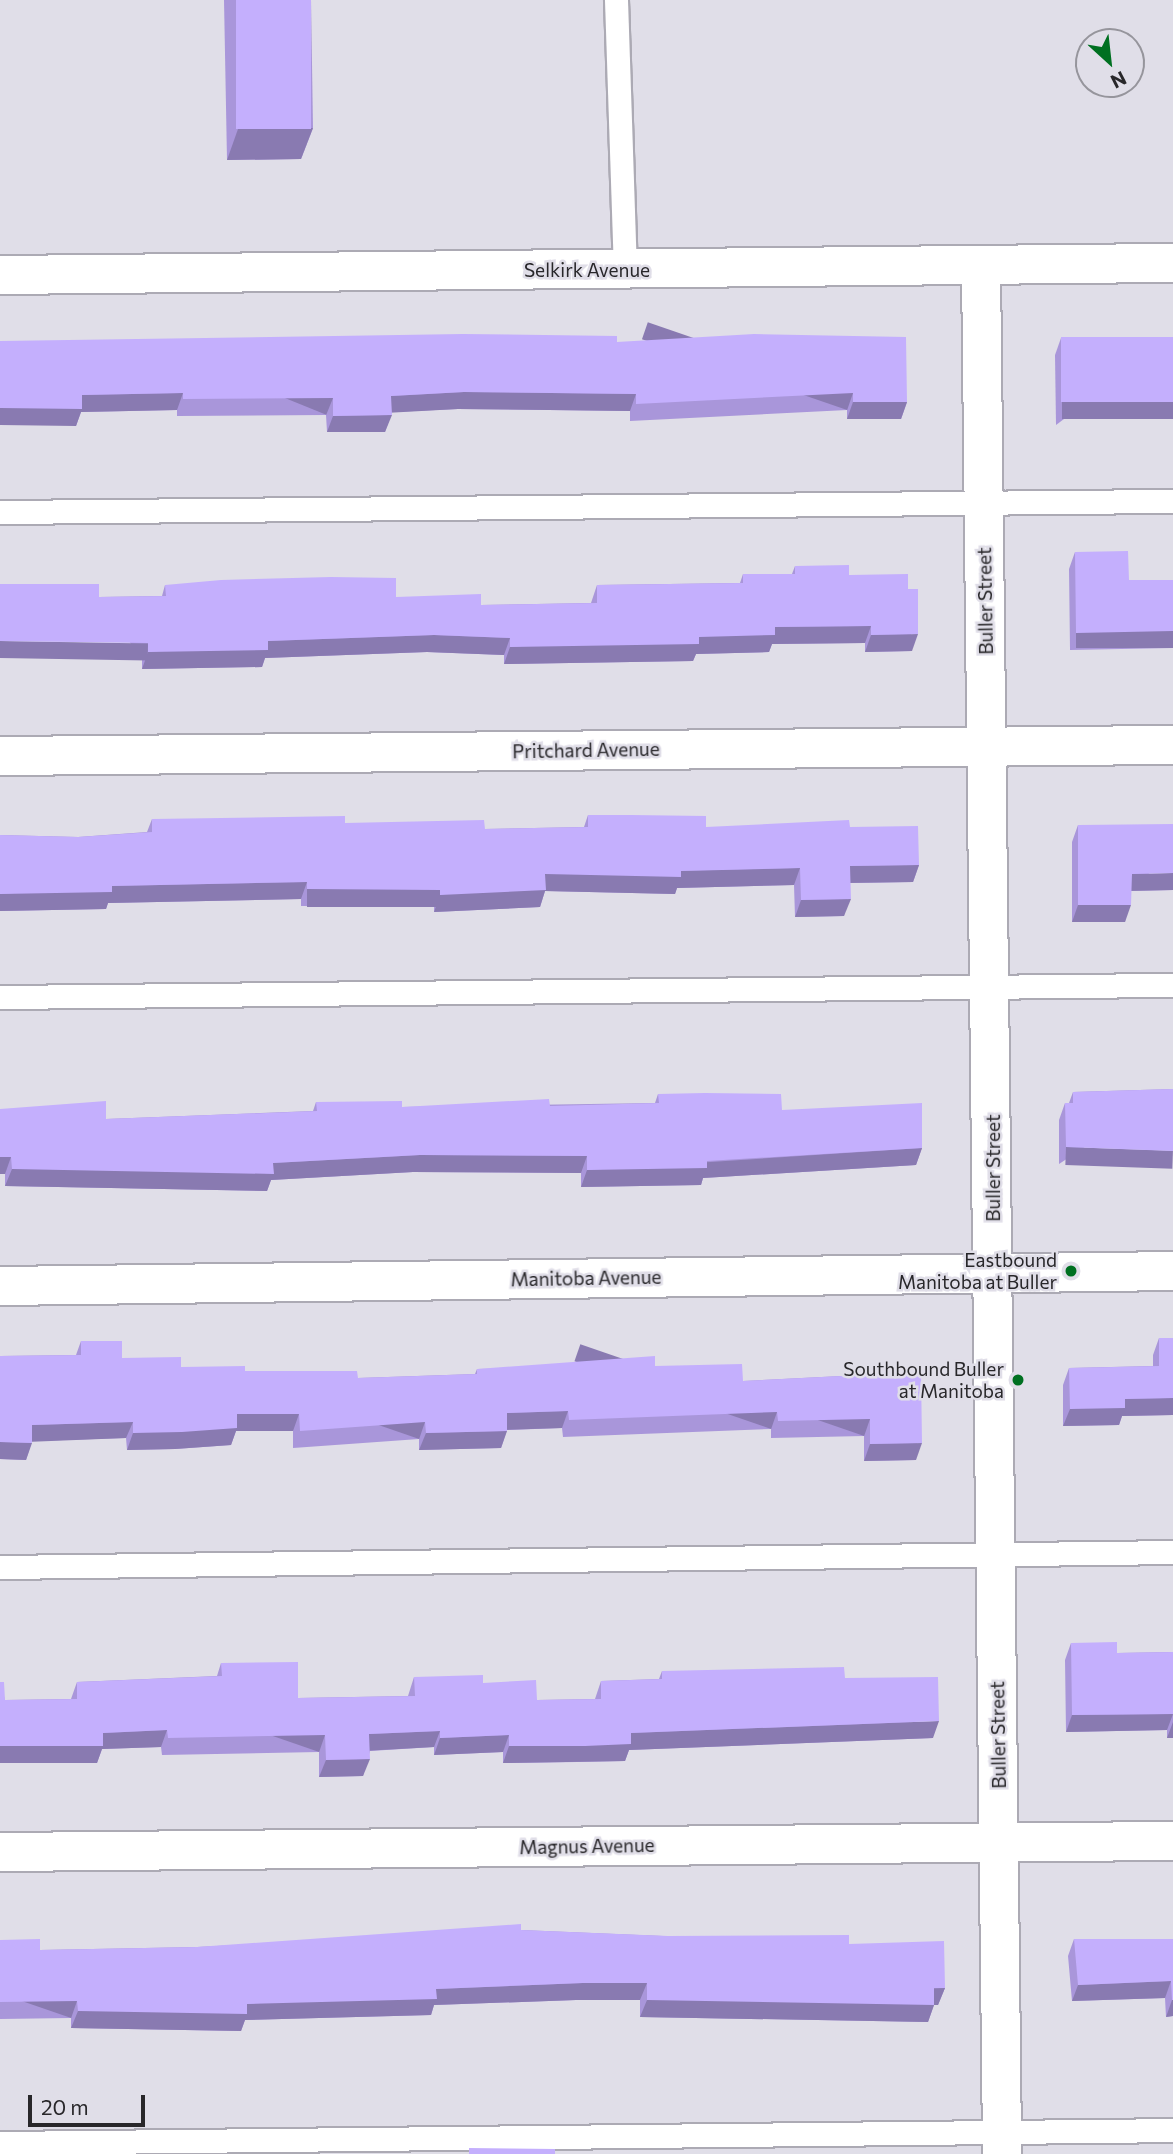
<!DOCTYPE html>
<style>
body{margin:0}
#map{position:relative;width:1173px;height:2154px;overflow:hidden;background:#e0dee8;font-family:Commissioner,sans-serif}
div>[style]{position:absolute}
.roads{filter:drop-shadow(2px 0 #acaab4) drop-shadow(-2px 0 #acaab4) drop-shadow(0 2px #acaab4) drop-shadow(0 -2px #acaab4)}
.lane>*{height:23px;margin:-11.5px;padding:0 11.5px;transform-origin:11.5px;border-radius:11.5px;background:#fff}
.street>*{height:38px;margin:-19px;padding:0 19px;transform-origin:19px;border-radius:19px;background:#fff}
.secondary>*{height:38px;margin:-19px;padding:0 19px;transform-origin:19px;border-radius:19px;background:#fff}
.wall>*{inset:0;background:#a996da}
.shaded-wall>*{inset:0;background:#897ab1;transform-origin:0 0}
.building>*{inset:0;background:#c4affd;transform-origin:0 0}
.dots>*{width:19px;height:19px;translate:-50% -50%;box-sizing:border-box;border:4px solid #e0dee8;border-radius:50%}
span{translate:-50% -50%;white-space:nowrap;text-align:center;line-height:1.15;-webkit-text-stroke:5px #e0dee8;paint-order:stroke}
.street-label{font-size:19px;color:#28272a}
.poi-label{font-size:19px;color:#28272a}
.right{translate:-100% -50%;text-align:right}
.north{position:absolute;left:1075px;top:28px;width:70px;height:70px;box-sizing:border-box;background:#e0dee8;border:2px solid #96959c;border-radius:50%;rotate:153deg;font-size:19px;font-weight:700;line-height:28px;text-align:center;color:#28272a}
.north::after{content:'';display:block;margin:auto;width:24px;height:32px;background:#007021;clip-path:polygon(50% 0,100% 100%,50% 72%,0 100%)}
.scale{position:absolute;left:28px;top:2095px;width:117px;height:32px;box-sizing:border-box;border:4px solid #28272a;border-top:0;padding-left:9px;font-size:21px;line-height:24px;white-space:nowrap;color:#28272a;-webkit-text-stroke:5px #e0dee8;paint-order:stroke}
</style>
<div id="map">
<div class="roads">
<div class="lane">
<i style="left:616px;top:0;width:270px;rotate:88.1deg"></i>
<i style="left:0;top:512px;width:1173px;rotate:-0.54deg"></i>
<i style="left:0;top:997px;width:1173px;rotate:-0.59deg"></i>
<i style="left:0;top:1567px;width:1173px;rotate:-0.73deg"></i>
<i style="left:0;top:2143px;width:1173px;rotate:-0.63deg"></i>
</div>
<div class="street">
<i style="left:981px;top:266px;width:1888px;rotate:89.36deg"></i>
<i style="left:0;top:756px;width:1173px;rotate:-0.54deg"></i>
<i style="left:0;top:1286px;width:1173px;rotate:-0.73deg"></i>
<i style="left:0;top:1852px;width:1173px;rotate:-0.54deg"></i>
</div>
<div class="secondary">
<i style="left:0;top:275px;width:1173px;rotate:-0.59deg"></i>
</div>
</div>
<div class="wall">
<i style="clip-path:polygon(224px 0,311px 0,313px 128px,301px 159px,227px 160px)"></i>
<i style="clip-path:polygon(1173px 337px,1056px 425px,1055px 355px,1061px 338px)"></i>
<i style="clip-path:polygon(0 341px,617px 342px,907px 402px,901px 419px,847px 419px,847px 410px,630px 421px,630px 411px,458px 409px,392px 412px,385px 432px,327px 432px,326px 415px,177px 416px,177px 410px,81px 412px,76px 426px)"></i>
<i style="clip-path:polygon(1075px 552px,1129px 580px,1173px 580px,1173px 648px,1070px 650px,1069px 569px)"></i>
<i style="clip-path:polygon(795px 566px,849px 575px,908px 589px,912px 651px,865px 652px,865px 643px,772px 644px,769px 652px,696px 654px,693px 661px,504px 664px,504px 655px,427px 652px,265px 658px,262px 667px,142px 669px,142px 660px,99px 597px,162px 596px,165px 585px,396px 597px,481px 605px,591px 603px,597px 585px,740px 583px,743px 574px,792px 574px)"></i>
<i style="clip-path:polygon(588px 815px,706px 827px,850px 827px,919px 865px,913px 882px,850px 883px,844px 916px,795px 917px,794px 885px,677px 888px,675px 894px,545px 891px,540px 907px,434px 912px,434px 907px,301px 906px,301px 899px,108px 903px,106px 909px,0 911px,0 835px,78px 837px,147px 832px,152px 819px,345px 823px,485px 829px,584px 827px)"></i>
<i style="clip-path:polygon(1078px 825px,1173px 890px,1131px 891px,1125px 922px,1072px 922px,1072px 842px)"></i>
<i style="clip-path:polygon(1173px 1089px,1059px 1164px,1059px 1120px,1065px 1103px,1069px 1103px,1073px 1092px)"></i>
<i style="clip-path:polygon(658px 1094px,782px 1110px,922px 1148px,916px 1165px,703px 1178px,701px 1185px,581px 1187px,581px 1173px,413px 1172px,271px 1180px,267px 1191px,5px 1186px,5px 1174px,0 1174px,0 1109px,106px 1119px,313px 1111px,316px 1102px,402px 1107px,655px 1103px)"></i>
<i style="clip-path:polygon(1159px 1338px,1173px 1338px,1173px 1415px,1122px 1416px,1119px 1425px,1063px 1426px,1063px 1385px,1069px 1368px,1153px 1366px,1153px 1355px)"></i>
<i style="clip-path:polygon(81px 1341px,122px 1358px,181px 1367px,358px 1378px,475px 1374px,477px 1369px,655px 1366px,743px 1381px,921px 1372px,916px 1460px,864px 1461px,864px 1436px,771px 1438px,771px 1429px,563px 1437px,562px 1428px,507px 1430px,501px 1448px,419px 1450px,419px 1439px,293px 1448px,293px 1431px,236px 1431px,231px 1445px,175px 1449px,127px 1450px,126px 1438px,32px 1441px,26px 1460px,0 1459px,0 1356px,76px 1355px)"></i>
<i style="clip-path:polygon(1071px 1643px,1117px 1653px,1173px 1652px,1173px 1738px,1167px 1738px,1167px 1730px,1066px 1732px,1065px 1660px)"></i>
<i style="clip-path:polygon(221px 1663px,298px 1698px,408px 1696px,414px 1677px,483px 1683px,537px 1700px,595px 1699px,601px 1681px,659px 1679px,662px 1671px,845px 1678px,933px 1738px,629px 1750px,625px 1761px,578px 1762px,503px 1763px,503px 1752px,434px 1755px,434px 1747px,370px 1751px,363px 1776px,319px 1777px,319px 1752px,162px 1755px,161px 1747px,102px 1749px,97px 1763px,0 1763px,0 1682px,5px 1700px,71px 1699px,77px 1682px,217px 1676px)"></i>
<i style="clip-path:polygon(521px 1930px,849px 1944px,945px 1988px,938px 2005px,934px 2005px,928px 2022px,640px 2017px,640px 2000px,576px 2000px,434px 2005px,431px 2015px,245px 2020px,241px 2031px,71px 2028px,71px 2018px,0 2019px,0 1940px,40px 1950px,197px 1947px)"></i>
<i style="clip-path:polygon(1074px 1939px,1173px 1939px,1173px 2016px,1166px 2017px,1165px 1998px,1072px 2001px,1068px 1956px)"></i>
</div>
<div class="shaded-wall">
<i style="clip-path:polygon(313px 128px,301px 159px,227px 160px,238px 129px)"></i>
<i style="clip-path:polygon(464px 392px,636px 394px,630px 411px,458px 409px,385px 413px,391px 396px)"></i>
<i style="clip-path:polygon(183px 393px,177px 410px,81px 412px,76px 426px,0 425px,0 408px,82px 395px)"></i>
<i style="left:853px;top:393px;width:18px;height:217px;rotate:109deg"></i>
<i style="left:333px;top:398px;width:18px;height:150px;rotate:112deg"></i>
<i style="clip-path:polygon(853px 402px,907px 402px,901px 419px,847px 419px)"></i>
<i style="left:1173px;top:402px;width:17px;height:111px;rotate:90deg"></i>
<i style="clip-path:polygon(392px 415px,385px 432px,327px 432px,333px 416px)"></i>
<i style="clip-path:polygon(871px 626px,865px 643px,772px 644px,769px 652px,696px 654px,693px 661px,504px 664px,510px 647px,775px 627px)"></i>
<i style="left:1173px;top:631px;width:17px;height:97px;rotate:90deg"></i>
<i style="clip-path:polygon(918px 634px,912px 651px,865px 652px,871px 635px)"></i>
<i style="clip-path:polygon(434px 635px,510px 638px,504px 655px,427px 652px,265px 658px,262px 667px,142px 669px,148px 652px,268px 641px)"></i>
<i style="left:0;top:641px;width:148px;height:17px;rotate:1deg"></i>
<i style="clip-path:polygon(919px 865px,913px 882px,844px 883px,850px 866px)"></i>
<i style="clip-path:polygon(800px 868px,794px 885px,677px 888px,675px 894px,545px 891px,540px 907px,434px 912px,440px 895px,545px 874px)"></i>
<i style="clip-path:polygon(1173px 873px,1173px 890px,1125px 891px,1132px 874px)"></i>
<i style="clip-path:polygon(307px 882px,301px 899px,108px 903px,106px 909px,0 911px,0 894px,112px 886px)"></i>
<i style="left:307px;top:889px;width:133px;height:18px"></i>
<i style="clip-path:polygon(851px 899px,844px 916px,795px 917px,801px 900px)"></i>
<i style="clip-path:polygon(1078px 905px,1131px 905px,1125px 922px,1072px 922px)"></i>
<i style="left:1066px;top:1147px;width:107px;height:18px;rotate:2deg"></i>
<i style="clip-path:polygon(922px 1148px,916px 1165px,703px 1178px,701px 1185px,581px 1187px,587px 1170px)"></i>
<i style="clip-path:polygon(420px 1155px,587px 1156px,581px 1173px,413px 1172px,271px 1180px,267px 1191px,5px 1186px,12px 1169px,273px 1163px)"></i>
<i style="clip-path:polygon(0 1157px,11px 1157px,5px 1174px,0 1174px)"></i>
<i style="clip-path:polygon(1173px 1398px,1173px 1415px,1122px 1416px,1119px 1425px,1063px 1426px,1070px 1409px,1125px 1399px)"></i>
<i style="clip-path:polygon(568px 1411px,562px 1428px,501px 1430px,507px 1413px)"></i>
<i style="left:777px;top:1412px;width:18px;height:208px;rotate:109deg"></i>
<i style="clip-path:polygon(237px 1414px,299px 1414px,293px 1431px,236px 1431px,231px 1445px,175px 1449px,127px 1450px,133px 1433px)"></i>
<i style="left:870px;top:1419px;width:18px;height:92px;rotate:109deg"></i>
<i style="clip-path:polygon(133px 1422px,126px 1438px,26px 1442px,32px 1425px)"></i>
<i style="left:425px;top:1422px;width:18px;height:125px;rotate:109deg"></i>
<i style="clip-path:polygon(507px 1431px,501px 1448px,419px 1450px,426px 1433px)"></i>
<i style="clip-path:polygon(0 1442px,32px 1443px,26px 1460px,0 1459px)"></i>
<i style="clip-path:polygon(922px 1443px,916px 1460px,864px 1461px,870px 1444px)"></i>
<i style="clip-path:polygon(1173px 1714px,1167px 1730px,1066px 1732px,1072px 1715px)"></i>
<i style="clip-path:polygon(939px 1721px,933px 1738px,629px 1750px,625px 1761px,503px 1763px,509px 1746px,631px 1733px)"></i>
<i style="clip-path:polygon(1173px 1722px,1173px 1738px,1167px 1738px)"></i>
<i style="clip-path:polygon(167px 1730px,161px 1747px,102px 1749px,97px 1763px,0 1763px,0 1746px,103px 1733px)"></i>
<i style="clip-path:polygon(440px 1731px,434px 1747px,363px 1751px,369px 1734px)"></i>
<i style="left:325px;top:1735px;width:18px;height:157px;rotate:109deg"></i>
<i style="clip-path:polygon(509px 1735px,503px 1752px,434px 1755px,440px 1738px)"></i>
<i style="clip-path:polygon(370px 1759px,363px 1776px,319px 1777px,326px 1760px)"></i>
<i style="clip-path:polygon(1171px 1981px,1165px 1998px,1072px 2001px,1078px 1985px)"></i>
<i style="clip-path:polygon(583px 1983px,647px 1983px,640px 2000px,576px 2000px,434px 2005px,431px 2015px,245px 2020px,241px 2031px,71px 2028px,78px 2011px,247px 2004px,436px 1989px)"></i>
<i style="clip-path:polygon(945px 1988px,938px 2005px,934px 2005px,928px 2022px,640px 2017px,647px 2000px)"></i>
<i style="clip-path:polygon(1172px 2000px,1173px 2000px,1173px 2016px,1166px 2017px)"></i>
<i style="left:77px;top:2001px;width:18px;height:77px;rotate:109deg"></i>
</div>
<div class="building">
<i style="left:236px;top:0;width:75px;height:129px"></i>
<i style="clip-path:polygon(463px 334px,617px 336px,617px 342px,754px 334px,906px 337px,907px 402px,853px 402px,853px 393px,636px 404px,636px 394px,464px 392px,391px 396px,392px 415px,333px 416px,333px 398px,183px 399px,183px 393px,82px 395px,82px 409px,0 408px,0 341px)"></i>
<i style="left:1173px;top:337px;width:65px;height:112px;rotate:90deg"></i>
<i style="clip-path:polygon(1128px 551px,1129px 580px,1173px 580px,1173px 631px,1076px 633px,1075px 552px)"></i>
<i style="clip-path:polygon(849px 565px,849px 575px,908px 574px,908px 589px,918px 589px,918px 634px,871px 635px,871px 626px,775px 627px,775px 635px,699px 637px,699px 644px,510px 647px,510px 638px,434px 635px,268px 641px,268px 650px,148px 652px,148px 643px,0 641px,0 584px,99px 584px,99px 597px,166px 596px,165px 585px,221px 580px,331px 577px,396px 578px,396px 597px,481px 594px,481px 605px,597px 603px,597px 585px,743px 583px,743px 574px,795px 574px,795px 566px)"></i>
<i style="clip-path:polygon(588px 815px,631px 815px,706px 816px,706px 827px,849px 820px,850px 827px,918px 826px,919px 865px,850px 866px,851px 899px,801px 900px,800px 868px,681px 871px,681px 877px,545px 874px,546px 890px,440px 895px,440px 890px,307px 889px,307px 882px,112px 886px,112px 892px,0 894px,0 835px,78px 837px,152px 832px,152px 819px,345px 816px,345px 823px,484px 820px,485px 829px,588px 827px)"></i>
<i style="clip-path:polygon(1173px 824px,1173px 873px,1132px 874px,1131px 905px,1078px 905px,1078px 825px)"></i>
<i style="clip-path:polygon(1173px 1089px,1173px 1151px,1066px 1147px,1065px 1103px,1073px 1103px,1073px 1092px)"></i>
<i style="clip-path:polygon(705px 1093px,781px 1094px,782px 1110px,922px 1103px,922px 1148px,707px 1161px,707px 1168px,587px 1170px,587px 1156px,420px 1155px,273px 1163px,274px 1174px,12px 1169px,11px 1157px,0 1157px,0 1109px,106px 1101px,106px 1119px,317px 1111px,316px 1102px,402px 1101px,402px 1107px,549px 1099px,550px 1106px,659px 1103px,658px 1094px)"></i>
<i style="clip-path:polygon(1159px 1338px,1173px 1338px,1173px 1398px,1125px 1399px,1125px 1408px,1070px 1409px,1069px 1368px,1159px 1366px)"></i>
<i style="clip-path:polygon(81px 1341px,122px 1341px,122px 1358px,181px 1357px,181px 1367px,245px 1366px,245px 1371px,357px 1371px,358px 1378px,477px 1374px,477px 1369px,655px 1356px,655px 1366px,742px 1364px,743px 1381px,921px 1372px,922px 1443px,870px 1444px,870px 1419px,778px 1421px,777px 1412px,569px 1420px,568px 1411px,507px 1413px,507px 1431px,426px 1433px,425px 1422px,300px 1431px,299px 1414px,237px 1414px,237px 1428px,182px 1432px,133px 1433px,133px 1422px,32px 1425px,32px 1443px,0 1442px,0 1356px,81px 1355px)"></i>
<i style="clip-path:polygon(1117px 1642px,1117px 1653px,1173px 1652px,1173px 1714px,1072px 1715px,1071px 1643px)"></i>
<i style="clip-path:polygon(298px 1662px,298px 1698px,415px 1696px,414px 1677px,483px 1675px,483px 1683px,536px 1680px,537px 1700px,601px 1699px,601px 1681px,662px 1679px,662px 1671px,844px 1667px,845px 1678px,938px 1677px,939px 1721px,631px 1733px,631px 1744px,585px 1746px,509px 1746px,509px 1735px,440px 1738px,440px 1731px,369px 1734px,370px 1759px,326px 1760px,325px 1735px,168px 1738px,167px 1730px,103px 1733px,103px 1746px,0 1746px,0 1682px,4px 1682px,5px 1700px,77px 1699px,77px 1682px,222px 1676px,221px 1663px)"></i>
<i style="clip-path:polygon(521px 1924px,521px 1930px,668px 1936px,849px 1935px,849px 1944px,944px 1941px,945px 1988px,934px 1988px,934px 2005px,647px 2000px,647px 1983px,583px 1983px,436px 1989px,437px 1999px,247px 2004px,247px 2014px,78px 2011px,77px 2001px,0 2002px,0 1940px,40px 1939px,40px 1950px,197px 1947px)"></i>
<i style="clip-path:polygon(1074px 1939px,1173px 1939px,1173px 2000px,1172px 2000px,1171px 1981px,1078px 1985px)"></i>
<i style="clip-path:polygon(469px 2148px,555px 2149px,555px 2154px,469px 2154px)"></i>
</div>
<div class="dots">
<i style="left:1071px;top:1271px;background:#007021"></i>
<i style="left:1018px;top:1380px;background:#007021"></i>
</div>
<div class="street-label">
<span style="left:587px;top:270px">Selkirk Avenue</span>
<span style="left:985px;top:601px;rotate:-91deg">Buller Street</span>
<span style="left:586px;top:750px;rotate:-1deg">Pritchard Avenue</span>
<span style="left:993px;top:1168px;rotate:-90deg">Buller Street</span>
<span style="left:586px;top:1278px;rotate:-1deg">Manitoba Avenue</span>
<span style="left:998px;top:1735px;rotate:-91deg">Buller Street</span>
<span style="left:587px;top:1846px;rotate:-1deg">Magnus Avenue</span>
</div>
<div class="poi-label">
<span class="right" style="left:1057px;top:1271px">Eastbound<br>Manitoba at Buller</span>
<span class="right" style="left:1004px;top:1380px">Southbound Buller<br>at Manitoba</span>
</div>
<div class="north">N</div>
<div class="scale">20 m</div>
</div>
